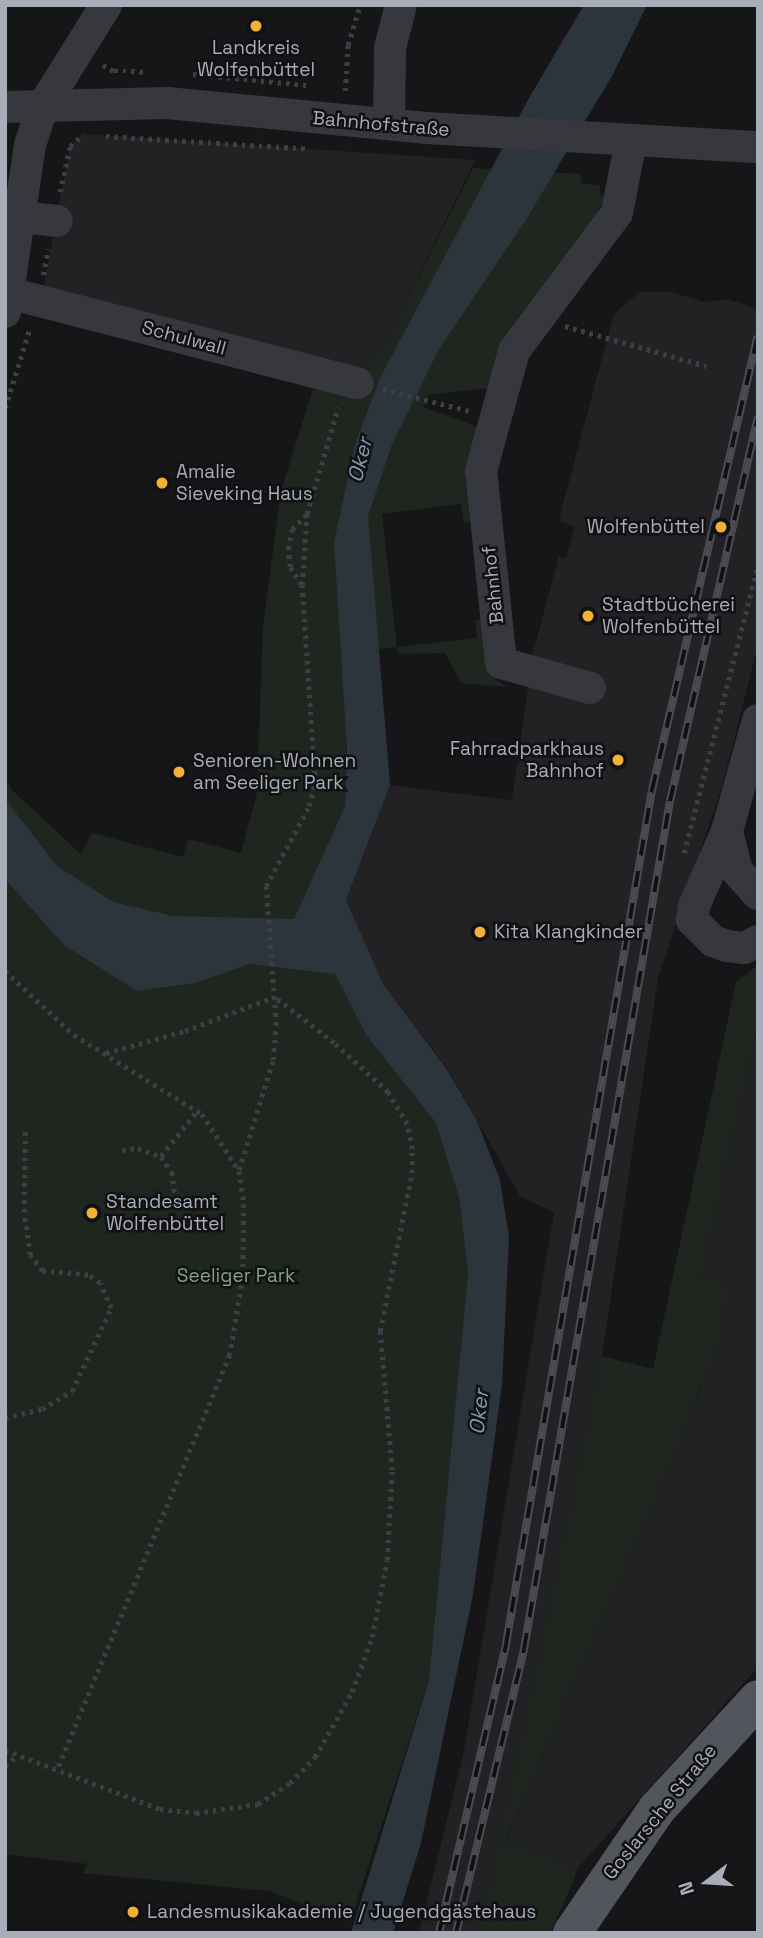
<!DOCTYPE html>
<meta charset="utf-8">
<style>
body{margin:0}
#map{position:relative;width:763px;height:1938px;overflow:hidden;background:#161618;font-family:"Space Grotesk",sans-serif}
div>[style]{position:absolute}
.built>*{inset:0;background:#222225}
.green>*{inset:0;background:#1e261f}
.water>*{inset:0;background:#2c353c}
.path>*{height:4.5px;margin-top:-2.25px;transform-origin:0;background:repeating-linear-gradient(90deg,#3d3f44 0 3.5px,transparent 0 8.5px)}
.minor>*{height:32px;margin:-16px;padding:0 16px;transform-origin:16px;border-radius:16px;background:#37383d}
.major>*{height:38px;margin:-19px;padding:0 19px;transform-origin:19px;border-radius:19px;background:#53555c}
.rail>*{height:8px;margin-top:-4px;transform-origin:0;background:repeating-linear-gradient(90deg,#111113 0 16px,#4a4c52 0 32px);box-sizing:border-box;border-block:2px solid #4a4c52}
.dots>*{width:19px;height:19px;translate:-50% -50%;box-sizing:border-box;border:4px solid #111113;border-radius:50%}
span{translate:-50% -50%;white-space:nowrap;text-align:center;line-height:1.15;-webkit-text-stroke:5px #111113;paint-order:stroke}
.poi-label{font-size:19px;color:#a8adb8}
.left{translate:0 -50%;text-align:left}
.right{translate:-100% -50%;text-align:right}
.street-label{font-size:19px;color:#a8adb8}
.park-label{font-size:19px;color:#7fa381}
.water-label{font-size:21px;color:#7f9bb3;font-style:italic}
.frame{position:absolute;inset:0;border:7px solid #a8adb8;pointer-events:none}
.north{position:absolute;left:672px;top:1847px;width:70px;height:70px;-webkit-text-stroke:5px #111113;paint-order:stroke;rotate:253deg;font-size:19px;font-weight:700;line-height:28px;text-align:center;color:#a8adb8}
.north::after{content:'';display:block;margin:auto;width:24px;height:32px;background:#a8adb8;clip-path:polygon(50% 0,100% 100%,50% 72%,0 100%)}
</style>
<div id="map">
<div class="built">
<i style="clip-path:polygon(83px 134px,475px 160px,390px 335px,362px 373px,43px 290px,70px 146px)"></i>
<i style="clip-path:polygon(640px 292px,670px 292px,705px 302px,727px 299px,758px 309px,758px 645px,723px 783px,658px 978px,602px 1356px,480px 1933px,419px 1933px,464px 1751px,554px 1212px,520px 1196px,449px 1071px,383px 984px,346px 900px,390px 785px,512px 800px,533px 653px,559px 556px,566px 558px,575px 526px,559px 521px,564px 500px,614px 314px)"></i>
<i style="clip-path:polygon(758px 1022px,758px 1667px,577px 1869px,505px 1843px,700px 1388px,700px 1280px)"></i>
</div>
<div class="green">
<i style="clip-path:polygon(473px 168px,581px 174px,581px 183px,600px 185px,600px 196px,607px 196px,491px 388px,427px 395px,424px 407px,480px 428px,475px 521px,464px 523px,461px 504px,382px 514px,397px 647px,477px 638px,475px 620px,485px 619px,492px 677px,507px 687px,461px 683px,445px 653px,399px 654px,397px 647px,351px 653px,370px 405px,355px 444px,345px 806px,294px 919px,335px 974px,366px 1035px,436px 1123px,459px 1198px,468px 1273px,429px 1680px,350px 1922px,269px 1891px,83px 1873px,87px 1864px,5px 1854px,5px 777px,12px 790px,81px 854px,92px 833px,183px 857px,188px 839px,241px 853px,257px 793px,263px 626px,281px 491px,313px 389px,354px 394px,362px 373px,390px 335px)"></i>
<i style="clip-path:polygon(758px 965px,758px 1022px,700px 1280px,727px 1286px,718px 1337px,687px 1420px,505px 1842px,577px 1869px,574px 1880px,550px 1933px,480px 1933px,602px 1356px,653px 1369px,736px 982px)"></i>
</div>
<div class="water">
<i style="clip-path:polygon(584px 5px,647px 5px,612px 76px,524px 223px,439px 349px,392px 444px,368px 516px,390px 785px,346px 900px,383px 984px,448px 1071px,477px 1121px,500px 1180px,509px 1237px,502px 1385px,473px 1595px,421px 1843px,393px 1933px,351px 1933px,429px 1680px,468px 1273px,459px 1198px,436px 1123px,366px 1035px,335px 974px,249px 964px,195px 983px,137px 991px,64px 945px,5px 879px,5px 799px,57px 866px,113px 902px,173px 916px,294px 919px,345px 806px,347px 749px,334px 543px,355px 444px,380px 378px,529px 98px)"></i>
</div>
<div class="path">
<i style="left:103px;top:65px;width:13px;rotate:29deg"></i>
<i style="left:114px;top:71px;width:17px"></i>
<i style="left:131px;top:71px;width:15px;rotate:4deg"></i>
<i style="left:193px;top:74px;width:114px;rotate:5.6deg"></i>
<i style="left:345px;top:91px;width:46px;rotate:-86.3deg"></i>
<i style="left:348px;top:45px;width:42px;rotate:-73.3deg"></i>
<i style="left:106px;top:136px;width:204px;rotate:3.6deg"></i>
<i style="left:60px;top:192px;width:47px;rotate:-77.7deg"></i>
<i style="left:70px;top:146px;width:17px;rotate:-40deg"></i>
<i style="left:43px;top:275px;width:26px;rotate:-79deg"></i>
<i style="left:565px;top:326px;width:147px;rotate:15.8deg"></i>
<i style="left:383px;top:389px;width:89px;rotate:14.3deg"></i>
<i style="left:5px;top:408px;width:81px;rotate:-72.7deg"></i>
<i style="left:301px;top:585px;width:21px;rotate:-121deg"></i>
<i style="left:290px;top:567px;width:18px;rotate:-96deg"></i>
<i style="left:288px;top:549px;width:20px;rotate:-79deg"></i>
<i style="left:292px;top:529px;width:20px;rotate:-45deg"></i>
<i style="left:684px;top:853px;width:297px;rotate:-75.6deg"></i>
<i style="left:5px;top:971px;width:94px;rotate:42.8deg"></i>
<i style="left:74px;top:1035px;width:150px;rotate:31.7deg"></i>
<i style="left:202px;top:1114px;width:68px;rotate:57deg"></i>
<i style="left:239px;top:1171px;width:33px;rotate:81deg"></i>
<i style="left:244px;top:1204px;width:73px;rotate:90.8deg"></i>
<i style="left:243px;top:1277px;width:79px;rotate:99.5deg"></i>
<i style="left:230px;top:1355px;width:447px;rotate:112.6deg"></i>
<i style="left:106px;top:1053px;width:82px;rotate:-15.6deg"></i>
<i style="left:185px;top:1031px;width:95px;rotate:-20.9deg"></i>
<i style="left:122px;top:1150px;width:16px;rotate:-7deg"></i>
<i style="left:138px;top:1148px;width:25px;rotate:21deg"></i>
<i style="left:161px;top:1157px;width:19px;rotate:54deg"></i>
<i style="left:172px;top:1172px;width:23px;rotate:83deg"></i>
<i style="left:161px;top:1156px;width:58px;rotate:-51.3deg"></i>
<i style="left:239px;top:1170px;width:115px;rotate:-72.8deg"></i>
<i style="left:273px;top:1060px;width:35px;rotate:-85deg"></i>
<i style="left:276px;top:1025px;width:139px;rotate:-94.1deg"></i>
<i style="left:266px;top:886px;width:91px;rotate:-61.7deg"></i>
<i style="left:309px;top:806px;width:24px;rotate:-75deg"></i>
<i style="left:315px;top:783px;width:198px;rotate:-93.8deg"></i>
<i style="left:302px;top:585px;width:71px;rotate:-86deg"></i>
<i style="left:307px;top:514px;width:111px;rotate:-73.8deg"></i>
<i style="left:5px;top:1418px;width:38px;rotate:-14deg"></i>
<i style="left:42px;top:1409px;width:35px;rotate:-31deg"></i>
<i style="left:72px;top:1391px;width:92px;rotate:-64.8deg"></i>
<i style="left:111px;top:1308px;width:27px;rotate:-114deg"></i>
<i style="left:100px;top:1283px;width:14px;rotate:-146deg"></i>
<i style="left:88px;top:1275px;width:46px;rotate:-175deg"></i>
<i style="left:42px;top:1271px;width:20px;rotate:-127deg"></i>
<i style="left:30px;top:1255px;width:43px;rotate:-97.9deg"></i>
<i style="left:24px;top:1212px;width:82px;rotate:-89.3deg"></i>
<i style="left:5px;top:1750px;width:166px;rotate:20.8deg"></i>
<i style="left:160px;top:1809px;width:36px;rotate:6deg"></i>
<i style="left:196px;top:1813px;width:63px;rotate:-8.3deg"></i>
<i style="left:258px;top:1804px;width:38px;rotate:-33deg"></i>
<i style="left:290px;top:1783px;width:36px;rotate:-46deg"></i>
<i style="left:315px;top:1757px;width:75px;rotate:-60.4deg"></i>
<i style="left:352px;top:1692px;width:59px;rotate:-70deg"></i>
<i style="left:372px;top:1637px;width:78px;rotate:-79deg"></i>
<i style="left:387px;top:1560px;width:90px;rotate:-86.8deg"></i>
<i style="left:392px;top:1470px;width:140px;rotate:-94.9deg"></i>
<i style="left:380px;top:1331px;width:161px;rotate:-78.6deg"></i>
<i style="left:412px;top:1173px;width:24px;rotate:-90deg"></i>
<i style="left:412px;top:1149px;width:25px;rotate:-101deg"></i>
<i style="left:407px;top:1124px;width:37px;rotate:-121deg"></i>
<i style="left:388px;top:1092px;width:73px;rotate:-137.8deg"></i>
<i style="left:334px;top:1043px;width:76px;rotate:-142.5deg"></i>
<i style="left:5px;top:1766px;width:15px;rotate:-42deg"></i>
</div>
<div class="minor">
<i style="left:5px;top:107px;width:162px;rotate:-1.4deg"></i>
<i style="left:167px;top:103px;width:260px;rotate:5.5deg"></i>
<i style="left:426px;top:128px;width:333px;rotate:3.3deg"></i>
<i style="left:389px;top:124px;width:76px;rotate:-89.2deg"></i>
<i style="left:390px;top:48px;width:44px;rotate:-75.7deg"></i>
<i style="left:20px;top:217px;width:37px;rotate:6deg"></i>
<i style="left:9px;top:293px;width:360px;rotate:14.5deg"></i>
<i style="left:5px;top:312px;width:169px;rotate:-81.5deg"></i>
<i style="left:30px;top:145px;width:39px;rotate:-72deg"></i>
<i style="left:42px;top:108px;width:121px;rotate:-58.1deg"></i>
<i style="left:590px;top:688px;width:92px;rotate:-164.3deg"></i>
<i style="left:501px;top:663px;width:193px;rotate:-95.9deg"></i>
<i style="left:481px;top:471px;width:124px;rotate:-74.6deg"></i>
<i style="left:514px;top:351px;width:172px;rotate:-53.3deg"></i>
<i style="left:617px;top:213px;width:74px;rotate:-79.1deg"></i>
<i style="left:758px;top:720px;width:115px;rotate:105.6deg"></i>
<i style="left:727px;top:831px;width:41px;rotate:76deg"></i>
<i style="left:737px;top:871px;width:31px;rotate:48deg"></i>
<i style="left:727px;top:831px;width:82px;rotate:113.7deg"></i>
<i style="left:694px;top:906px;width:14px;rotate:98deg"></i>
<i style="left:692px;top:920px;width:30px;rotate:45deg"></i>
<i style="left:713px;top:941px;width:15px;rotate:20deg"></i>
<i style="left:727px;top:946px;width:17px;rotate:7deg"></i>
<i style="left:744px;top:948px;width:16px;rotate:-27deg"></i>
</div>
<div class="major">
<i style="left:572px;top:1933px;width:150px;rotate:-55.6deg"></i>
<i style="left:657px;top:1809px;width:149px;rotate:-47.4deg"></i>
</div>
<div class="rail">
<i style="left:439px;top:1933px;width:297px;rotate:-76.9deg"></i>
<i style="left:506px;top:1644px;width:866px;rotate:-80.3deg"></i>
<i style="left:652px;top:790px;width:466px;rotate:-76.9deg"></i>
<i style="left:456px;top:1933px;width:292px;rotate:-76.5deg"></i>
<i style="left:524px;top:1649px;width:860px;rotate:-80.23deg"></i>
<i style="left:670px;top:801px;width:394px;rotate:-77.1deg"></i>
</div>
<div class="dots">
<i style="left:256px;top:26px;background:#f2b134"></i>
<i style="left:162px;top:483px;background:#f2b134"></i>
<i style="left:721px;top:527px;background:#f2b134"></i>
<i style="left:588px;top:616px;background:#f2b134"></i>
<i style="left:618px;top:760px;background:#f2b134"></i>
<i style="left:179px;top:772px;background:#f2b134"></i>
<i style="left:480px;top:932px;background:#f2b134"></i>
<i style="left:92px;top:1213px;background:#f2b134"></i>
<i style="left:133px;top:1912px;background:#f2b134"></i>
</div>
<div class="poi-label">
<span style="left:256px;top:59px">Landkreis<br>Wolfenbüttel</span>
<span class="left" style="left:176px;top:483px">Amalie<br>Sieveking Haus</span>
<span class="right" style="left:705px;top:527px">Wolfenbüttel</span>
<span class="left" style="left:602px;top:616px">Stadtbücherei<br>Wolfenbüttel</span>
<span class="right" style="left:604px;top:760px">Fahrradparkhaus<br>Bahnhof</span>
<span class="left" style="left:193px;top:772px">Senioren-Wohnen<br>am Seeliger Park</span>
<span class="left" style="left:494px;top:932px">Kita Klangkinder</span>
<span class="left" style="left:106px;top:1213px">Standesamt<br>Wolfenbüttel</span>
<span class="left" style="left:147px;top:1912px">Landesmusikakademie / Jugendgästehaus</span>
</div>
<div class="street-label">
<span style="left:381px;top:124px;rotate:5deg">Bahnhofstraße</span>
<span style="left:184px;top:338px;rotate:15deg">Schulwall</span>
<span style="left:493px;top:585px;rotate:-96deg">Bahnhof</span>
<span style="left:660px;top:1812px;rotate:-51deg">Goslarsche Straße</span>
</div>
<div class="park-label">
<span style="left:236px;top:1276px">Seeliger Park</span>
</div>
<div class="water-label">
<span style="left:360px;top:460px;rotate:-76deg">Oker</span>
<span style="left:479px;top:1412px;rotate:-84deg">Oker</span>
</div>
<div class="frame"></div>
<div class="north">N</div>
</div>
